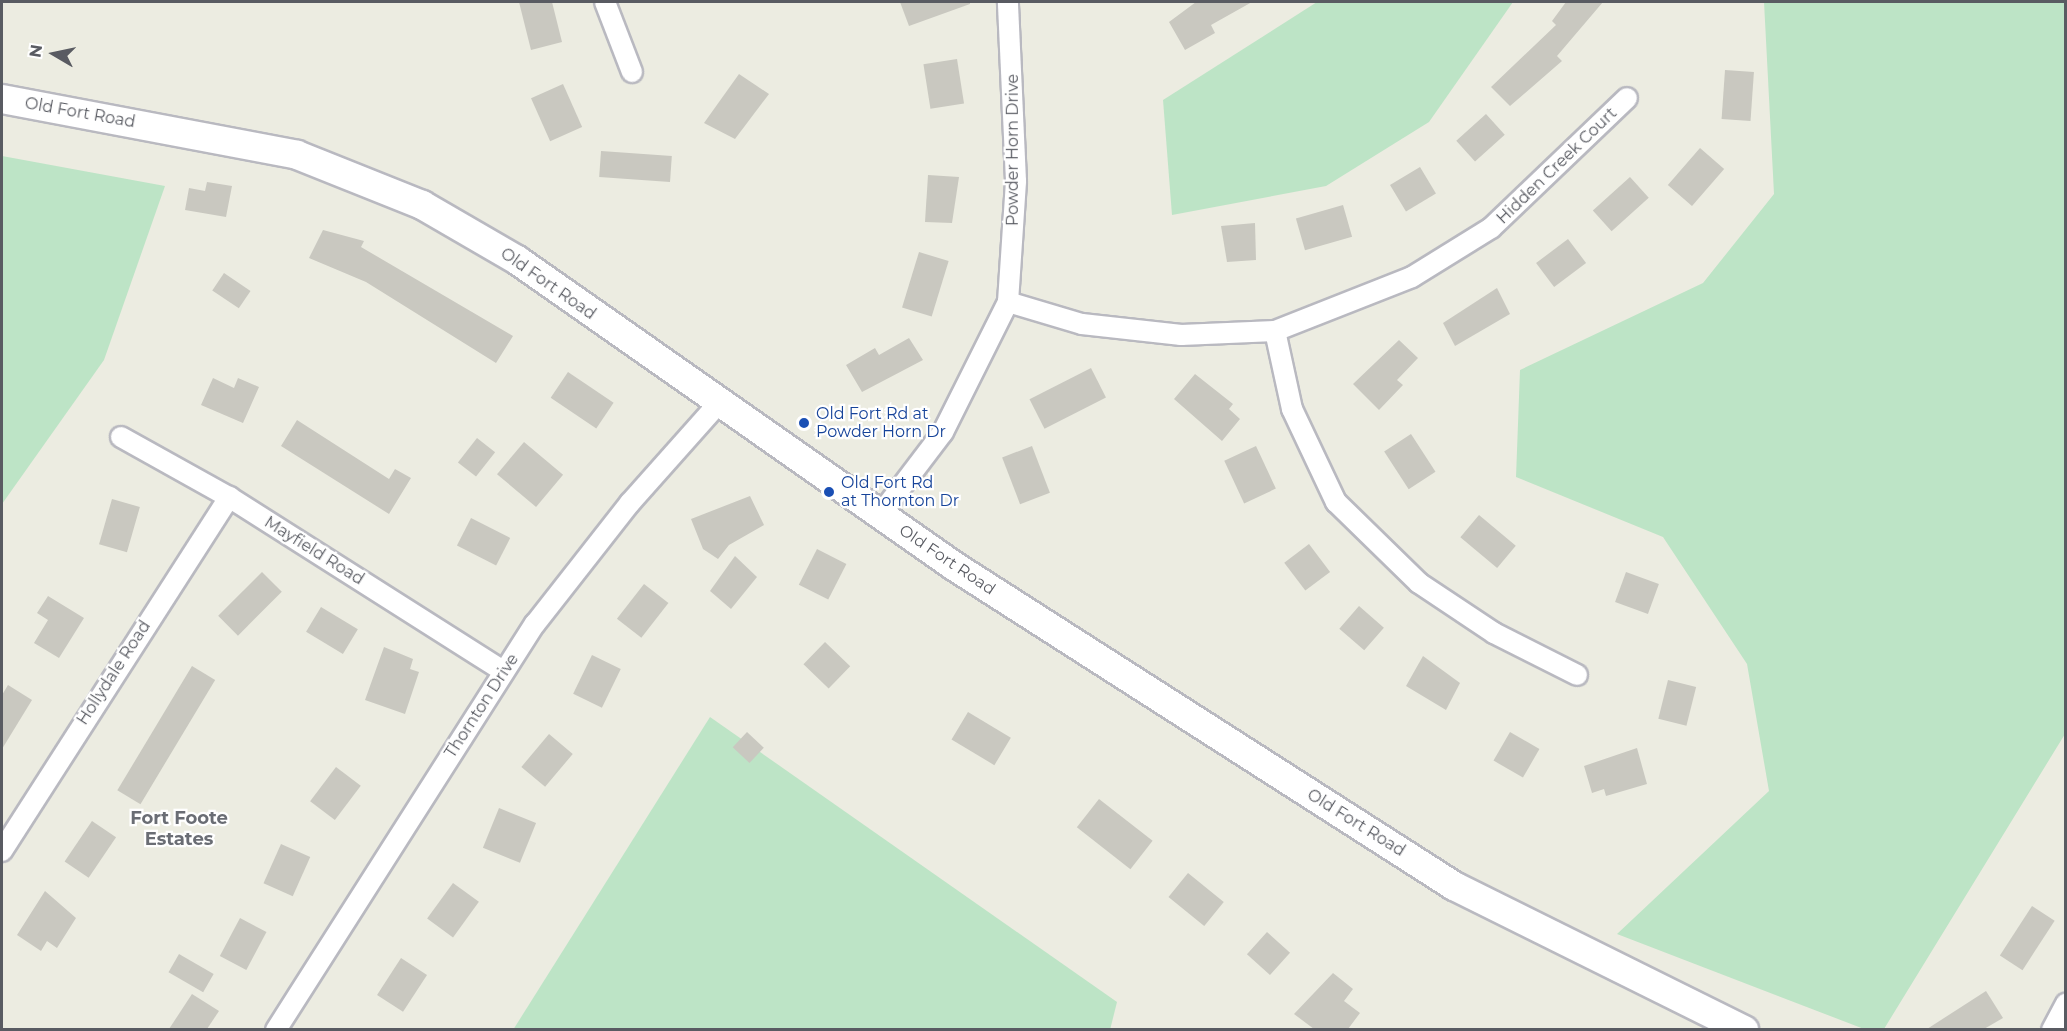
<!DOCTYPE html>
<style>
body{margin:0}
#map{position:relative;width:2067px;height:1031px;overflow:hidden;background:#ecece1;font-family:Montserrat,sans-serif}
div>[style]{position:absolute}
.green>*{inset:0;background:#bde4c6}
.building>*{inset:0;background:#c9c8c0;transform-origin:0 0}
.roads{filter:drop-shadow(2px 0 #b9b9c0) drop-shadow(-2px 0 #b9b9c0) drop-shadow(0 2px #b9b9c0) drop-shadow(0 -2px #b9b9c0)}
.minor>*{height:20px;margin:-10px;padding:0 10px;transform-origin:10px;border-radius:10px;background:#fff}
.secondary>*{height:28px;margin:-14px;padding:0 14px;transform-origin:14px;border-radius:14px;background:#fff}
.dots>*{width:16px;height:16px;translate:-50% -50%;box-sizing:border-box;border:3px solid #fff;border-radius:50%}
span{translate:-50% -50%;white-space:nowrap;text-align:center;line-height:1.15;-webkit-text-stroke:4.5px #fff;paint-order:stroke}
.street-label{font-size:16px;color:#595b62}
.transit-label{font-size:16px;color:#164399}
.left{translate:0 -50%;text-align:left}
.neighbourhood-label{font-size:18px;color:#6a6d74;font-weight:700}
.frame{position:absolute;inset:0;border:3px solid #595b62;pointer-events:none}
.north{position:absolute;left:24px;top:24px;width:60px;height:60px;-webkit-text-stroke:4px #fff;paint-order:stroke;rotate:279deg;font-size:16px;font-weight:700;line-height:24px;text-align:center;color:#595b62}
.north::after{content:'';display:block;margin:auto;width:21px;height:27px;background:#595b62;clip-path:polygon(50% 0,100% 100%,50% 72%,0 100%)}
</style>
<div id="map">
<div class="green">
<i style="clip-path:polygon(1317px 2px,1513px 2px,1429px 122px,1326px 186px,1172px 215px,1163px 100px)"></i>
<i style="clip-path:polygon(1764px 2px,2065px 2px,2065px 734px,1884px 1029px,1864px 1029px,1617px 934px,1769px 791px,1747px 664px,1663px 537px,1516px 477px,1520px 370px,1703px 283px,1774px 194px)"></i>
<i style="clip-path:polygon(2px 156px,165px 186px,104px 360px,2px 504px)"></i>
<i style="clip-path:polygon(710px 717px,1117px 1002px,1110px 1030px,513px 1030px)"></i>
</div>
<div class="building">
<i style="clip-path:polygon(519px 2px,552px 2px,562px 42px,531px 50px)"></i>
<i style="clip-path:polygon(900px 2px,970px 2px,970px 4px,909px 26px)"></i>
<i style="clip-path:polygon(1196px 2px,1252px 2px,1211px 25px,1215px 33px,1185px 50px,1169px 22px)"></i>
<i style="clip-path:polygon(1566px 2px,1603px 2px,1557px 56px,1562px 61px,1510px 106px,1491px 87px,1556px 25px,1552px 21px)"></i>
<i style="left:957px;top:59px;width:45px;height:34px;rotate:81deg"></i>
<i style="left:1725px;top:70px;width:29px;height:49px;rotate:4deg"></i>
<i style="clip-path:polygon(739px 74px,769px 94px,735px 139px,704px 123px)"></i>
<i style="left:563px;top:84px;width:47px;height:35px;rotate:66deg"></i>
<i style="left:1486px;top:114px;width:28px;height:40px;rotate:48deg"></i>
<i style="left:1700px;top:148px;width:32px;height:49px;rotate:41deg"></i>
<i style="left:601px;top:151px;width:71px;height:26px;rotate:4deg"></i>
<i style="left:1420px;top:167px;width:31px;height:35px;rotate:59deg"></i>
<i style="clip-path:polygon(928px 175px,959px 177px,952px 223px,925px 222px)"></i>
<i style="left:1630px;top:177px;width:28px;height:50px;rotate:48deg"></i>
<i style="clip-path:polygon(207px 182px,232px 186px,226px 217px,185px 210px,189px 188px,205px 191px)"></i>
<i style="left:1343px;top:205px;width:33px;height:49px;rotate:74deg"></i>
<i style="clip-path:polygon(1255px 223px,1256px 260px,1227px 262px,1221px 226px)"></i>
<i style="clip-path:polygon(323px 230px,364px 241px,361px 247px,513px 336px,496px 363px,366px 282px,309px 258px)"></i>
<i style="left:1568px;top:239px;width:30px;height:40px;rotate:53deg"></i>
<i style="left:919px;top:252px;width:31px;height:58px;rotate:17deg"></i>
<i style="left:224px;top:273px;width:32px;height:21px;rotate:34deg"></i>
<i style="clip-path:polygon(1497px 288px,1510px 314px,1455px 346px,1443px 323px)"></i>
<i style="clip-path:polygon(909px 338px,923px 360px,862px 392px,846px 365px,875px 348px,879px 355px)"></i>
<i style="clip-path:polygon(1399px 340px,1418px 358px,1397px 380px,1403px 385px,1379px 410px,1353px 384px)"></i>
<i style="left:1091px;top:368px;width:33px;height:69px;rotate:63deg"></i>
<i style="left:568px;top:372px;width:55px;height:31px;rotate:34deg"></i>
<i style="clip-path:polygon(1195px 374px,1233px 404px,1229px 409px,1240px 419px,1222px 441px,1174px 399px)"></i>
<i style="clip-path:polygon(213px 378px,234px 388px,238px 378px,259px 387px,243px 423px,201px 405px)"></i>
<i style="clip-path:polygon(297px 420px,389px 479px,395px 469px,411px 478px,389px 514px,281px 446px)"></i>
<i style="left:1411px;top:434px;width:45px;height:32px;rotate:57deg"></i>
<i style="left:477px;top:438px;width:23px;height:31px;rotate:38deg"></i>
<i style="left:524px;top:442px;width:51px;height:42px;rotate:40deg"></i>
<i style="left:1032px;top:446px;width:50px;height:32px;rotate:69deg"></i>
<i style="left:1256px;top:446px;width:47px;height:35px;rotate:65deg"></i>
<i style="clip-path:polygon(750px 496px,764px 525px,729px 545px,718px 559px,703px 549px,691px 519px)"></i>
<i style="left:112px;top:499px;width:29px;height:47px;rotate:16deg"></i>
<i style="left:1479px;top:515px;width:48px;height:29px;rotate:40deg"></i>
<i style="left:471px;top:518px;width:44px;height:31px;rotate:27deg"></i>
<i style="left:1309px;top:544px;width:35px;height:31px;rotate:53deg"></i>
<i style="left:817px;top:549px;width:33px;height:40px;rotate:27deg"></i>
<i style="clip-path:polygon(735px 556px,757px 577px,731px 609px,710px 591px)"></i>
<i style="left:262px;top:572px;width:28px;height:62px;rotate:45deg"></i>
<i style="left:1626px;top:572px;width:35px;height:32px;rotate:20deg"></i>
<i style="left:644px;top:584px;width:31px;height:44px;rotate:38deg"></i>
<i style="clip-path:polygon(48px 596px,84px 618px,59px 658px,34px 643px,48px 620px,37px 613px)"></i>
<i style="left:1359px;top:606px;width:33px;height:30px;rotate:41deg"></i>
<i style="left:321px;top:607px;width:43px;height:29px;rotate:31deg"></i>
<i style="left:825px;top:642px;width:35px;height:31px;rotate:44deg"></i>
<i style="clip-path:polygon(384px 647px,413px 659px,410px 669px,419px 672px,405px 714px,365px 700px)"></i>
<i style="left:592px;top:655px;width:32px;height:43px;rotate:26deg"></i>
<i style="clip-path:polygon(1423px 656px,1460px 683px,1446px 710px,1406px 686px)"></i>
<i style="left:192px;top:666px;width:27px;height:145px;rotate:31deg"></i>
<i style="left:1668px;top:680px;width:29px;height:40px;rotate:14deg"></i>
<i style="clip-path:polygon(8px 685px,32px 700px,2px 749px,2px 695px)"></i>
<i style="left:968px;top:712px;width:50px;height:32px;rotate:31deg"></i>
<i style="left:747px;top:732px;width:23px;height:21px;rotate:43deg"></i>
<i style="left:1510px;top:732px;width:34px;height:33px;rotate:30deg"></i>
<i style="left:549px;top:734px;width:31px;height:43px;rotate:40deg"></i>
<i style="clip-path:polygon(1637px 748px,1647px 784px,1606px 796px,1604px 789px,1592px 793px,1584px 766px)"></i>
<i style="left:336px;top:767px;width:31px;height:43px;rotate:37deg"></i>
<i style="left:1099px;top:799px;width:68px;height:36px;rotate:38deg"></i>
<i style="left:499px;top:808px;width:40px;height:43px;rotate:22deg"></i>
<i style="left:92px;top:821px;width:29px;height:49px;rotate:34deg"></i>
<i style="left:281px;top:844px;width:32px;height:43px;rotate:24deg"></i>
<i style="left:1188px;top:873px;width:46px;height:31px;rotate:39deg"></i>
<i style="left:453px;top:883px;width:32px;height:44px;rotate:36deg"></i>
<i style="clip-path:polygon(45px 891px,76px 918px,57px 948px,47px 941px,41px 951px,17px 935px)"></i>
<i style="left:2032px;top:906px;width:27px;height:59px;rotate:33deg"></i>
<i style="left:240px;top:918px;width:30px;height:43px;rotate:28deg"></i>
<i style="left:1267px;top:932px;width:31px;height:30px;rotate:42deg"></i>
<i style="left:179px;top:954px;width:40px;height:21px;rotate:30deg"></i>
<i style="left:401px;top:958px;width:31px;height:44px;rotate:33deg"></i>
<i style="clip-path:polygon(1333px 973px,1353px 989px,1344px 1001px,1360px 1013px,1348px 1029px,1314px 1029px,1294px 1014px)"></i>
<i style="clip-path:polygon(1986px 991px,2003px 1018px,1984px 1029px,1927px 1029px)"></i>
<i style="clip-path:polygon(192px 994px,219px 1011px,207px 1029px,169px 1029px)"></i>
</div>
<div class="roads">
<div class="minor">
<i style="left:605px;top:2px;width:75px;rotate:68.9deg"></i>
<i style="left:1008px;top:302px;width:77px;rotate:16.6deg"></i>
<i style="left:1082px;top:324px;width:100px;rotate:6.3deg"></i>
<i style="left:1181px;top:335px;width:94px;rotate:-2.4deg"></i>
<i style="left:1275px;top:331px;width:147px;rotate:-21.5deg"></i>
<i style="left:1412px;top:277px;width:93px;rotate:-31.8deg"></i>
<i style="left:1491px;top:228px;width:188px;rotate:-43.7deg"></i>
<i style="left:1275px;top:331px;width:80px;rotate:77.7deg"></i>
<i style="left:1292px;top:409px;width:103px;rotate:64.7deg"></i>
<i style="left:1336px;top:502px;width:116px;rotate:44.3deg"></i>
<i style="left:1419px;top:583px;width:90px;rotate:33.7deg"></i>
<i style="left:1494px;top:633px;width:93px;rotate:26.8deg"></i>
<i style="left:121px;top:437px;width:124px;rotate:29.1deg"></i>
<i style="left:229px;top:497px;width:325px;rotate:32.4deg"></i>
<i style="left:880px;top:515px;width:104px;rotate:-52.8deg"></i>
<i style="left:943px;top:432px;width:145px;rotate:-63.4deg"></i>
<i style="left:1008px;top:302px;width:121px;rotate:-86.2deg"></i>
<i style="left:1016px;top:181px;width:179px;rotate:-92.6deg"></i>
<i style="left:2px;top:851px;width:421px;rotate:-57.3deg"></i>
<i style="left:276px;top:1030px;width:482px;rotate:-57.5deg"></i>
<i style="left:535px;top:624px;width:154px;rotate:-51.9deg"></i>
<i style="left:630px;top:503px;width:132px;rotate:-48.4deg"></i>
<i style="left:2052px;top:1030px;width:30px;rotate:-62deg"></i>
</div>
<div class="secondary">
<i style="left:2px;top:99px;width:300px;rotate:10.7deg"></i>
<i style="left:297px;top:155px;width:135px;rotate:21.8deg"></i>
<i style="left:422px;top:205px;width:110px;rotate:30.1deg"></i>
<i style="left:517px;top:260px;width:533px;rotate:35deg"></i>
<i style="left:954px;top:566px;width:594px;rotate:32.62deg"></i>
<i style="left:1454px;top:886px;width:324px;rotate:26.4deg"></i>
</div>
</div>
<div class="dots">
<i style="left:804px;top:423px;background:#1a4fb4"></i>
<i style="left:829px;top:492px;background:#1a4fb4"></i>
</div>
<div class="street-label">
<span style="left:80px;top:113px;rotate:10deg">Old Fort Road</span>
<span style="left:1013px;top:150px;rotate:-90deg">Powder Horn Drive</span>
<span style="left:1557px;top:166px;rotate:-44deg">Hidden Creek Court</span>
<span style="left:548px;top:284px;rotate:35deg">Old Fort Road</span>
<span style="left:314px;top:551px;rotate:32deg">Mayfield Road</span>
<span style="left:947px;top:560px;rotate:34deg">Old Fort Road</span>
<span style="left:114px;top:673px;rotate:-57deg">Hollydale Road</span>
<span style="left:482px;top:706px;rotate:-57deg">Thornton Drive</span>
<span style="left:1356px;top:823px;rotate:32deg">Old Fort Road</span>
</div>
<div class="transit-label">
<span class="left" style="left:816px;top:423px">Old Fort Rd at<br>Powder Horn Dr</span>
<span class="left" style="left:841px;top:492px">Old Fort Rd<br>at Thornton Dr</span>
</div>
<div class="neighbourhood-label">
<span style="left:179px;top:829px">Fort Foote<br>Estates</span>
</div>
<div class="frame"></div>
<div class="north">N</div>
</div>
